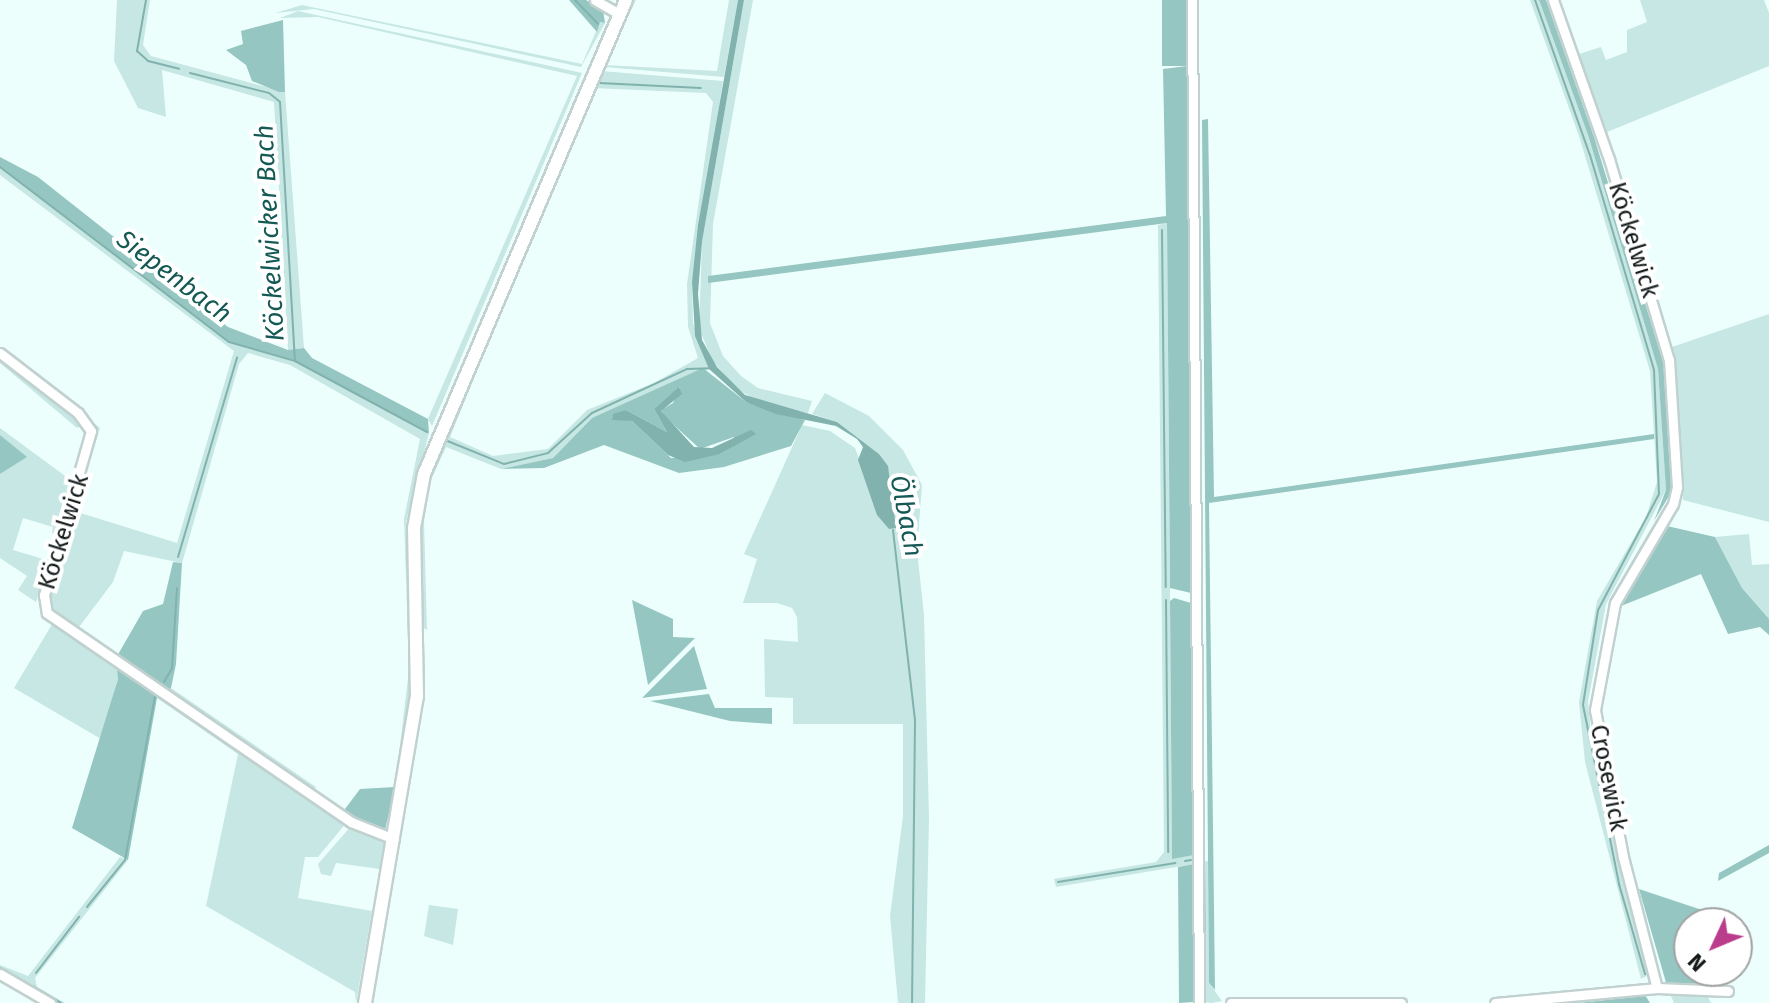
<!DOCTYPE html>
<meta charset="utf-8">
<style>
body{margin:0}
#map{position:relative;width:1769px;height:1003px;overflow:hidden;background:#edfffd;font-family:"Fira Sans",sans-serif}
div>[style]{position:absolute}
.green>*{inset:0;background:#c6e7e3}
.forest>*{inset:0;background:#95c6c1;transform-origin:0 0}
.water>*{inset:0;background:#81b2ad}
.stream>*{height:2px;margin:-1px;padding:0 1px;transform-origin:1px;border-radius:1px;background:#81b2ad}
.roads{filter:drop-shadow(2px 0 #c0d1cf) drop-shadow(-2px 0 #c0d1cf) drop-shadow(0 2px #c0d1cf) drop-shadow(0 -2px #c0d1cf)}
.minor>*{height:9px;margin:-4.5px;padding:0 4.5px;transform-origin:4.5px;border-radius:4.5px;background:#fff}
.major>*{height:12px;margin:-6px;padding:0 6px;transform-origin:6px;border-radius:6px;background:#fff}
span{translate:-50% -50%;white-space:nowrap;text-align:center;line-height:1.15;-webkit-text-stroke:8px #fff;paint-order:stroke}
.street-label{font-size:24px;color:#121818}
.water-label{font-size:26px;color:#155955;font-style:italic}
.north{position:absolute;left:1673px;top:907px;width:80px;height:80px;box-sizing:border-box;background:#fff;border:2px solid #a0a3a3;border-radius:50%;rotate:226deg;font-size:22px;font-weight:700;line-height:32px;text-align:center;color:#121818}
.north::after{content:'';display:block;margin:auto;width:28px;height:36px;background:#ba3d8c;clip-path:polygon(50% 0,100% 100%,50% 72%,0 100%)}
</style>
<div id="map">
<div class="green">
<i style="clip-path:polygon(117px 0,150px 0,143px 45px,151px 56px,285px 92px,304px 348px,288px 350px,274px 102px,162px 70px,166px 117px,138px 108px,114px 61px)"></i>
<i style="clip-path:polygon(630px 0,636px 0,604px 65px,717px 71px,729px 0,738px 0,724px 77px,604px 67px,601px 64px)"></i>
<i style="clip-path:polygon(744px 0,753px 0,713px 224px,710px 323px,723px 356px,741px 376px,758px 388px,812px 401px,808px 413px,765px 405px,737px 389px,712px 360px,699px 328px,702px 242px)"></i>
<i style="clip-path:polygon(1530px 0,1539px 0,1588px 135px,1658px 369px,1666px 490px,1606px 604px,1588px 702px,1594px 761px,1649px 975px,1641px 979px,1585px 762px,1579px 702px,1597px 601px,1646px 517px,1657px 482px,1650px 371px,1579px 136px)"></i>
<i style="clip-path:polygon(1640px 0,1764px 0,1769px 13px,1769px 66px,1607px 132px,1579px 54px,1601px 47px,1606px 60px,1627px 52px,1627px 30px,1647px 22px)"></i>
<i style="clip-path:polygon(302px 5px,582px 64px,600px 22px,605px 23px,581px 67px,314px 9px,275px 13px)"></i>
<i style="clip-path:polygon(298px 11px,582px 73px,432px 426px,428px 419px,577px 76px,318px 17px,280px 18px)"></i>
<i style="clip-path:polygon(evenodd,601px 71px,723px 81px,692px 282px,693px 323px,709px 369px,592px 418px,553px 458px,501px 469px,446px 447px,430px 482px,424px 521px,427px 630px,422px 627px,417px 555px,425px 482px,594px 75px,601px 71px,593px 88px,706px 93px,713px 102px,687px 284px,688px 327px,698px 358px,654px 383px,587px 410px,548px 449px,493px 456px,450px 437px,593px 88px)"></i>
<i style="clip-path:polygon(0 167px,229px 342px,295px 361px,429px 433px,406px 522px,411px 681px,395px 787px,409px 670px,404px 519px,420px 439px,290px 365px,248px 353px,239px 364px,182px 563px,124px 551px,113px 582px,76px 631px,46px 606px,93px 443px,92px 431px,0 349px,100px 428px,74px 511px,177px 543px,234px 351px,0 175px)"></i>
<i style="clip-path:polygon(1167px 223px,1172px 858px,1194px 855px,1194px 864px,1056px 887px,1054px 879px,1156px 862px,1164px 852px,1158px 225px)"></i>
<i style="clip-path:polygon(1769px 314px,1769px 522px,1683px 500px,1672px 347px)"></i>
<i style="clip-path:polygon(0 357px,77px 418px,83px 425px,77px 428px,0 363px)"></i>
<i style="clip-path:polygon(825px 393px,869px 416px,903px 450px,922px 485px,917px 550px,924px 615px,929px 818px,925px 1003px,898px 1003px,890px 916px,903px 816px,903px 724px,793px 724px,793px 698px,765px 697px,764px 639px,798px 642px,797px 617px,792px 608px,777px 603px,743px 603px,757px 559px,744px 554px,802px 425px,830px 431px,855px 448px,882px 517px,895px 525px,888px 473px,879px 454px,837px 422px,812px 414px)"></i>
<i style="clip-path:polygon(0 428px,76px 484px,60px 536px,52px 533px,53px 527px,23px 518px,13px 550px,50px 561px,36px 602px,18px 590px,27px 576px,0 558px,0 474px,26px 457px,0 435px)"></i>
<i style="clip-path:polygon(1749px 534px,1752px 565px,1769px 564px,1769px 619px,1742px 588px,1715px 537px)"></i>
<i style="clip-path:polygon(54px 621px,117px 663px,118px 678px,101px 739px,14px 688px)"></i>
<i style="clip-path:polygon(171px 688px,316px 787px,312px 793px,164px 690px)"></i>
<i style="clip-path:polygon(160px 693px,347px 822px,318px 857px,305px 857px,298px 898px,372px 911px,356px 1003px,355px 992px,206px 906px,238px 754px,157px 698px)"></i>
<i style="clip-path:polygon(352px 825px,384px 842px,380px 869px,336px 863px,331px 876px,321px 874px,318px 864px)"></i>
<i style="clip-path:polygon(120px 857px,128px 860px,35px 978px,37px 987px,65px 1003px,53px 1003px,0 972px,0 965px,28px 976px)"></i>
<i style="clip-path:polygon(1208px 861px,1209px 983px,1222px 1001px,1212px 1003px,1202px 1002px,1200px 862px)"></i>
<i style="clip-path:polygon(429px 905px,458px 909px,453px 945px,424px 936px)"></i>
<i style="clip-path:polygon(1668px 989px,1704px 989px,1711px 1003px,1674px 1003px)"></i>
</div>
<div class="forest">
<i style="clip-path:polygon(569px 0,586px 0,603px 10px,605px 23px,600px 22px,597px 32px)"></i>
<i style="left:1162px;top:0;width:24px;height:66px"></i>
<i style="clip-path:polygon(1539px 0,1546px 0,1594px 137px,1664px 365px,1672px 491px,1654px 521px,1666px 490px,1658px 369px,1588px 135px)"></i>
<i style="clip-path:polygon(283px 20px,285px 92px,279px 92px,252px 81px,246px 65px,226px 50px,243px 44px,241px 31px)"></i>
<i style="clip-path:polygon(1187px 66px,1191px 593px,1170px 588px,1167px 223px,708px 283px,708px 276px,1166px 216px,1163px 69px)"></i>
<i style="clip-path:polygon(1208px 119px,1214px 497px,1654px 434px,1654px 439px,1209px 503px,1215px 990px,1209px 983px,1202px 120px)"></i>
<i style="clip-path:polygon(0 157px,38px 177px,228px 327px,288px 350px,304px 348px,312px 358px,428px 419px,429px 433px,295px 361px,229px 342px,0 167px)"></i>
<i style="clip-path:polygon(evenodd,703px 368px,746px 402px,805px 420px,791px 446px,724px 467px,679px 473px,604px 445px,544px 468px,501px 469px,553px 458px,592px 418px,703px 368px,680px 387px,673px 403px,661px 410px,664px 416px,700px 449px,734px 437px,732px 447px,720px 454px,671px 458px,632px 421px,612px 417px,626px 410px,667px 432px,654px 409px,680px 387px)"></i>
<i style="clip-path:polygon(0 435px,27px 457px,0 474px)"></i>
<i style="clip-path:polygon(1667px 526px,1715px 537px,1742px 588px,1769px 619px,1769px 635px,1760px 627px,1728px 634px,1701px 574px,1621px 606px)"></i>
<i style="clip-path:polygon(173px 562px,182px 563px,176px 664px,171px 688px,157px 698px,128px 860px,72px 828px,118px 679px,116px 658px,143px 611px,163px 604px)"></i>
<i style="clip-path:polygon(1174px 598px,1191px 603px,1194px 855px,1172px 859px,1170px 601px)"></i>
<i style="clip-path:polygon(632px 600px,673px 619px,673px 637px,695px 638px,648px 685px)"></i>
<i style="clip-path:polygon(694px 646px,707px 689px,642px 698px)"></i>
<i style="clip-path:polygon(709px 694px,715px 708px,772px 708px,772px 724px,730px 721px,650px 701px)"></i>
<i style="clip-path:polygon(395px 787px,385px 830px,378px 832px,342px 813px,360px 789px)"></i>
<i style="clip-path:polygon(1769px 845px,1769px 853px,1718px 881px,1719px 873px)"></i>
<i style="clip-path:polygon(1194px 864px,1194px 996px,1193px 1002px,1179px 1003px,1178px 867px)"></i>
<i style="clip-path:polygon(1639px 889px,1711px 913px,1710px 923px,1689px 923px,1689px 971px,1710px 971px,1710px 985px,1667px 986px)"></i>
<i style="clip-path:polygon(1645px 995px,1650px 1003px,1578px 1003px,1635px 997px)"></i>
</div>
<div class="water">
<i style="clip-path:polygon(738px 0,744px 0,702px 242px,698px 294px,702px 340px,717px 367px,745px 395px,837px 422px,879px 454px,888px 466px,896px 528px,889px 529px,877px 515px,858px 460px,863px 447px,857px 439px,836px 426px,776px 414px,746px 402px,709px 369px,695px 336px,692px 282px,698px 225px)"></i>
<i style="clip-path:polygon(679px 387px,682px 394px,661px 411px,694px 447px,712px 448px,751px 430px,756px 434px,720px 454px,685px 462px,668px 455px,632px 421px,612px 420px,613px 414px,626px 410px,667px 432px,654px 409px)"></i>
</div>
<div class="stream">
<i style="left:146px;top:0;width:52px;rotate:100deg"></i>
<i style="left:137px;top:51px;width:15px;rotate:42deg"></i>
<i style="left:148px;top:61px;width:32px;rotate:14deg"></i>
<i style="left:575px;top:0;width:33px;rotate:46deg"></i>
<i style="left:1535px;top:0;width:164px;rotate:70.5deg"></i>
<i style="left:1590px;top:155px;width:224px;rotate:73.4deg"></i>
<i style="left:1654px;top:370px;width:124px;rotate:87.7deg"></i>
<i style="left:1659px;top:494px;width:131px;rotate:117.7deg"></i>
<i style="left:1598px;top:610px;width:96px;rotate:99deg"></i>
<i style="left:1583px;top:705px;width:183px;rotate:78.6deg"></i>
<i style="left:1619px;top:884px;width:94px;rotate:73.9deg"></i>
<i style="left:190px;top:73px;width:81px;rotate:14.2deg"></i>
<i style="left:269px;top:93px;width:14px;rotate:39deg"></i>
<i style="left:280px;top:102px;width:259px;rotate:86.7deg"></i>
<i style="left:599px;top:83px;width:102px;rotate:2.8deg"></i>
<i style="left:0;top:167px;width:288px;rotate:37.4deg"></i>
<i style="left:229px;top:342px;width:69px;rotate:16.1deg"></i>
<i style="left:295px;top:361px;width:150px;rotate:28.3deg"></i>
<i style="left:1162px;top:230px;width:357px;rotate:89.4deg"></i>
<i style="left:445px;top:440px;width:64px;rotate:22.1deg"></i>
<i style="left:504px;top:464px;width:45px;rotate:-14deg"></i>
<i style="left:548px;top:453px;width:59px;rotate:-42.3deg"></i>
<i style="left:592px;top:413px;width:105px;rotate:-24.9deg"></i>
<i style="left:687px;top:369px;width:24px;rotate:-2deg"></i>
<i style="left:893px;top:530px;width:191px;rotate:83.4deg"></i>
<i style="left:915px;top:720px;width:283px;rotate:90.6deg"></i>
<i style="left:178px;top:557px;width:208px;rotate:-73.5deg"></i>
<i style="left:1166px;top:600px;width:252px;rotate:89.5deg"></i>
<i style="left:164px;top:682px;width:16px;rotate:-60deg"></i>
<i style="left:172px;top:668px;width:80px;rotate:-86.4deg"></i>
<i style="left:165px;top:701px;width:169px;rotate:34.6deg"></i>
<i style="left:1185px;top:861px;width:6px;rotate:-9deg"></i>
<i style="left:1204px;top:865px;width:134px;rotate:89.6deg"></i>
<i style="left:1058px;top:882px;width:119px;rotate:-9.2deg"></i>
<i style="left:87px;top:907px;width:60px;rotate:-51deg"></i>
<i style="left:125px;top:860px;width:167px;rotate:-79.6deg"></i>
<i style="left:0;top:968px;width:25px;rotate:29deg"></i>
<i style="left:36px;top:973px;width:71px;rotate:-52.5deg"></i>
<i style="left:33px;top:986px;width:33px;rotate:31deg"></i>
</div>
<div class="roads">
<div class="minor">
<i style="left:595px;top:0;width:28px;rotate:30deg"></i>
<i style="left:1192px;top:0;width:1003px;rotate:89.6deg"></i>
<i style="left:1553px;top:0;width:169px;rotate:70.6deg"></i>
<i style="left:1609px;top:159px;width:210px;rotate:73.4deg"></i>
<i style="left:1669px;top:360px;width:127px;rotate:86.4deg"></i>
<i style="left:1677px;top:487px;width:17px;rotate:103deg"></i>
<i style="left:1673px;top:504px;width:115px;rotate:120.4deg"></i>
<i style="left:1615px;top:603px;width:109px;rotate:100.6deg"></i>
<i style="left:1595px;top:710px;width:150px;rotate:79.2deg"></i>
<i style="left:1623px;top:857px;width:135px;rotate:75.5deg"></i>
<i style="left:0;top:353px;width:98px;rotate:37.6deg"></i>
<i style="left:78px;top:413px;width:22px;rotate:54deg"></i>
<i style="left:91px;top:431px;width:171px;rotate:106deg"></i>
<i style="left:44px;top:595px;width:18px;rotate:81deg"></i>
<i style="left:47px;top:613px;width:369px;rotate:34.5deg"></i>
<i style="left:351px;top:822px;width:46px;rotate:21.6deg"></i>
<i style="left:0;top:974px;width:58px;rotate:30.1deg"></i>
<i style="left:1231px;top:1003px;width:170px"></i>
<i style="left:1495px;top:1003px;width:163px;rotate:-5.3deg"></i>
<i style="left:1657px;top:988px;width:71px;rotate:2.4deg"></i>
</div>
<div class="major">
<i style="left:365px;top:1003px;width:310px;rotate:-80.4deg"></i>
<i style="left:417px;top:697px;width:169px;rotate:-91deg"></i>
<i style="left:414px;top:528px;width:55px;rotate:-79.5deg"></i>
<i style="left:424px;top:474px;width:515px;rotate:-66.92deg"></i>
</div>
</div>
<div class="street-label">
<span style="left:1633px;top:240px;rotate:73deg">Köckelwick</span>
<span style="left:64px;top:532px;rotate:-73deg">Köckelwick</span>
<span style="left:1608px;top:778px;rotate:79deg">Crosewick</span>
</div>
<div class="water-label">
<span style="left:270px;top:233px;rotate:-93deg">Köckelwicker Bach</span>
<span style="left:174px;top:277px;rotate:37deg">Siepenbach</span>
<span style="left:906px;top:516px;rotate:79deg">Ölbach</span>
</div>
<div class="north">N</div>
</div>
